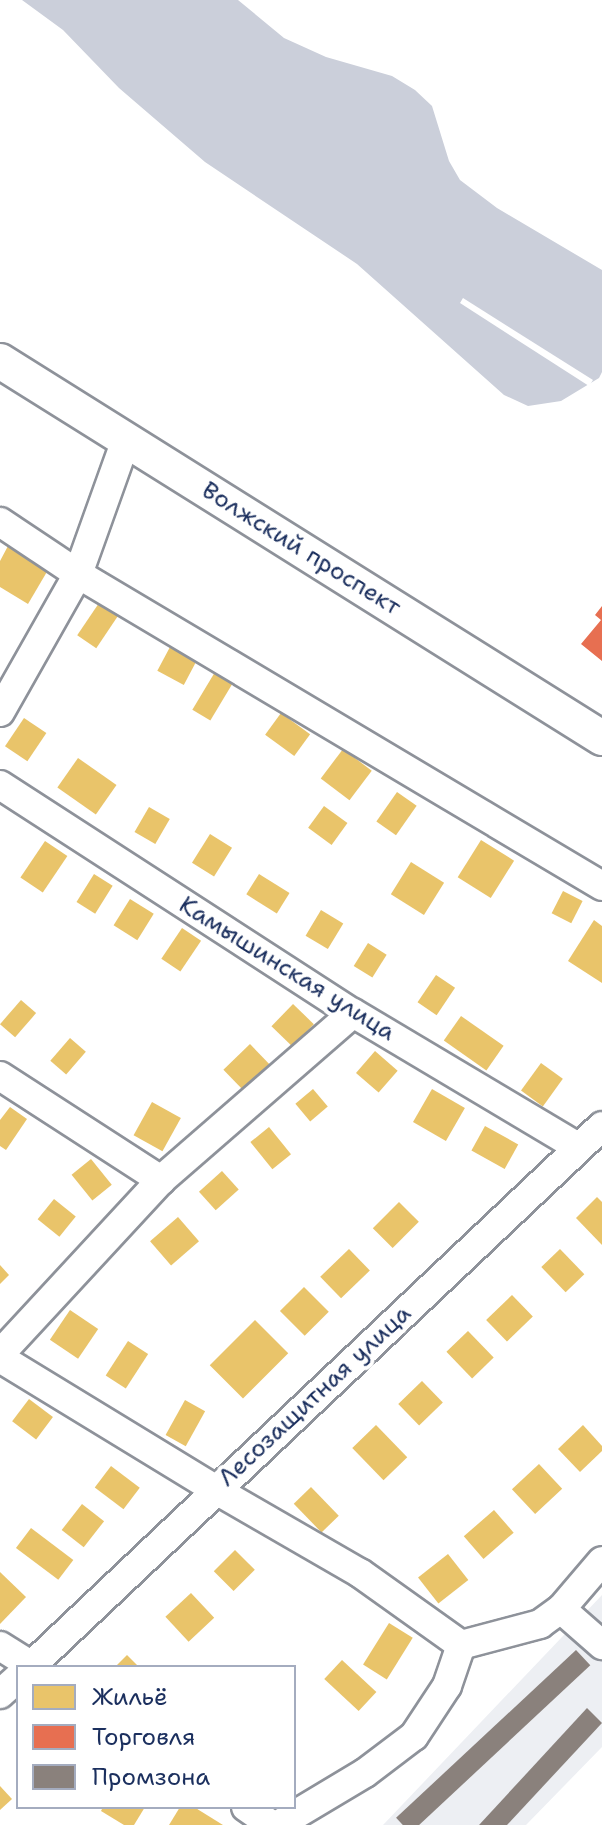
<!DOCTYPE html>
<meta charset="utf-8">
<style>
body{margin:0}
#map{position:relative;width:602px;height:1825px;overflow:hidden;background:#fff;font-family:"Shantell Sans",sans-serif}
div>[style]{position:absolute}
.built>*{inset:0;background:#edeff3}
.water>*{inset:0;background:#cbcfda}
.pier>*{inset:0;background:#fff}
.homes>*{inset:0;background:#e9c46a;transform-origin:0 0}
.shops>*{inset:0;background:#e76f51}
.industry>*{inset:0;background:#8a817c;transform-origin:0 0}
.roads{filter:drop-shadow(2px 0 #8e929a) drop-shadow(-2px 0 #8e929a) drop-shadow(0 2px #8e929a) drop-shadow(0 -2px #8e929a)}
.minor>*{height:28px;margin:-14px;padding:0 14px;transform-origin:14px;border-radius:14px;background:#fff}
.major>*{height:34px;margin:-17px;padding:0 17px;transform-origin:17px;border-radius:17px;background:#fff}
span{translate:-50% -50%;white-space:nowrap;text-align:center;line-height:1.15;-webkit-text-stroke:8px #fff;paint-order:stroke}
.street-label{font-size:24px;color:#1b2f5e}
.legend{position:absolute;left:16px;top:1665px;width:280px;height:144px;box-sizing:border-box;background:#fff;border:2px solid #a4acbf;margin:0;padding:10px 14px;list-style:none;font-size:24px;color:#1b2f5e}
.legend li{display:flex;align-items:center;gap:16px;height:40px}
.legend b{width:40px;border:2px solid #a4acbf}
</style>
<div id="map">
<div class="built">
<i style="clip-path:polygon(602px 1595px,602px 1747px,526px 1825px,383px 1825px)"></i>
</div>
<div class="water">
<i style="clip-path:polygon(22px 0,238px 0,284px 38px,326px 57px,392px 76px,415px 90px,432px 106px,449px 161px,460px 180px,497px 208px,602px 270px,602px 372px,599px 378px,561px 401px,528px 406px,504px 395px,357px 264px,205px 162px,119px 88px,63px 30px)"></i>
</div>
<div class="pier">
<i style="clip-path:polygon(463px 298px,593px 380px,589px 386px,460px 303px)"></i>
</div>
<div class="homes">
<i style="clip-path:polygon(8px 546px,48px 570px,28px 604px,0 587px,0 561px)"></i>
<i style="left:99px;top:603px;width:23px;height:39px;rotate:34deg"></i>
<i style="left:170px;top:647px;width:30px;height:27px;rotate:28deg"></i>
<i style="left:215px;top:672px;width:21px;height:44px;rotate:31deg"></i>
<i style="left:281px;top:713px;width:36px;height:27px;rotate:36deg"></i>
<i style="left:24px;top:718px;width:27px;height:34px;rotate:34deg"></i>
<i style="left:343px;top:749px;width:36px;height:37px;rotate:37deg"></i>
<i style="left:78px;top:758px;width:47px;height:36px;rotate:35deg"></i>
<i style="left:397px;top:792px;width:24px;height:36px;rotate:35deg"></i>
<i style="left:324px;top:806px;width:29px;height:27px;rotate:36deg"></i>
<i style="left:149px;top:807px;width:24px;height:29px;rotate:30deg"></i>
<i style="left:210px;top:834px;width:26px;height:34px;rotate:32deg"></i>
<i style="left:481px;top:840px;width:39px;height:44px;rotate:32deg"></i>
<i style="left:45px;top:841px;width:27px;height:44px;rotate:34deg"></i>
<i style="left:411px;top:862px;width:39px;height:38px;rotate:32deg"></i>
<i style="left:94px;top:874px;width:22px;height:33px;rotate:32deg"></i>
<i style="left:259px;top:874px;width:36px;height:24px;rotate:32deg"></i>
<i style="left:563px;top:891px;width:22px;height:25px;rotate:27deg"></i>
<i style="left:130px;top:899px;width:28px;height:31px;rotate:32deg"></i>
<i style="left:321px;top:910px;width:26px;height:30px;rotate:31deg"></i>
<i style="clip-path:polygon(594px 920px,602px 926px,602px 983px,568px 961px)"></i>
<i style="left:182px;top:928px;width:23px;height:37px;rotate:34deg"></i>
<i style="left:368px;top:943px;width:22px;height:27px;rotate:32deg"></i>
<i style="left:436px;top:975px;width:23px;height:33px;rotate:34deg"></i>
<i style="left:21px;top:1000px;width:20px;height:32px;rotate:41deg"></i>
<i style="left:293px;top:1004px;width:29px;height:31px;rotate:44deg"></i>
<i style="left:461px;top:1016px;width:52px;height:30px;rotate:35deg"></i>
<i style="left:70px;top:1038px;width:21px;height:30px;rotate:41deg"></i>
<i style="left:250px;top:1044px;width:36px;height:37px;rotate:46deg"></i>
<i style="left:375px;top:1051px;width:30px;height:29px;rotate:41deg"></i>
<i style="left:541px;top:1063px;width:27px;height:34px;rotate:36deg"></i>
<i style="left:313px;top:1089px;width:23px;height:23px;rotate:50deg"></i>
<i style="left:432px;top:1089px;width:38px;height:38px;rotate:30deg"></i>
<i style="left:152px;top:1102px;width:33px;height:38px;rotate:29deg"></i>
<i style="clip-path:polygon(10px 1107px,27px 1119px,6px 1150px,0 1146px,0 1120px)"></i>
<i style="left:485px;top:1126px;width:38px;height:28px;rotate:29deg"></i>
<i style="left:269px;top:1127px;width:35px;height:24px;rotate:51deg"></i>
<i style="left:91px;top:1159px;width:33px;height:25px;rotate:51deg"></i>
<i style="left:222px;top:1171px;width:25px;height:31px;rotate:48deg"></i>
<i style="clip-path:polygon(597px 1197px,602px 1202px,602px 1245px,576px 1218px)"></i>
<i style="left:54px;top:1199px;width:28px;height:26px;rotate:39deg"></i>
<i style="left:399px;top:1202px;width:28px;height:37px;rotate:45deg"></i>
<i style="left:178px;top:1217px;width:32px;height:37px;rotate:49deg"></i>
<i style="left:349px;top:1249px;width:30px;height:40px;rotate:46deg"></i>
<i style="left:560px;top:1249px;width:35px;height:26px;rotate:46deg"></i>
<i style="clip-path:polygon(0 1265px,9px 1275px,0 1284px)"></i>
<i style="left:304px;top:1287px;width:35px;height:34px;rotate:45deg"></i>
<i style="left:512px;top:1295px;width:30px;height:36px;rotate:46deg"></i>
<i style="left:70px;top:1310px;width:34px;height:36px;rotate:34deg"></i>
<i style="left:255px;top:1320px;width:47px;height:64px;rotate:45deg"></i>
<i style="left:468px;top:1331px;width:37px;height:30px;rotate:46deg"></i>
<i style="left:128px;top:1341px;width:24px;height:41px;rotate:33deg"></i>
<i style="left:422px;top:1381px;width:30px;height:33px;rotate:46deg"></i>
<i style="left:29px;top:1399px;width:30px;height:28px;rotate:37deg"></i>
<i style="left:185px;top:1400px;width:23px;height:40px;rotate:29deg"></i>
<i style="left:376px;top:1425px;width:45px;height:33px;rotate:46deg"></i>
<i style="clip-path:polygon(583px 1425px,602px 1446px,602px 1451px,580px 1472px,558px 1449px)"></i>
<i style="left:539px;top:1464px;width:34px;height:37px;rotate:47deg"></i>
<i style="left:111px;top:1466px;width:36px;height:27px;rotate:37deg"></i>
<i style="left:311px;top:1487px;width:40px;height:24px;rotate:46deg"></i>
<i style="left:82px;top:1504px;width:28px;height:33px;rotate:38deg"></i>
<i style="left:494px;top:1510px;width:30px;height:40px;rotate:49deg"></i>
<i style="left:31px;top:1528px;width:53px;height:25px;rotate:37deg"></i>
<i style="left:235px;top:1550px;width:28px;height:30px;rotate:45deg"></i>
<i style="left:448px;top:1554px;width:33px;height:38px;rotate:52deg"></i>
<i style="clip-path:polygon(0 1572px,26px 1597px,0 1624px)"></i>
<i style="left:191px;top:1593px;width:34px;height:35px;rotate:47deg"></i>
<i style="left:389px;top:1623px;width:28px;height:49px;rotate:32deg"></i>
<i style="clip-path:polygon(127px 1655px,139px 1667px,115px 1667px)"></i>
<i style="left:342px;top:1660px;width:47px;height:26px;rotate:43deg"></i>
<i style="clip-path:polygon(0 1786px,12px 1799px,0 1810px)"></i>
<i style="clip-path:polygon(103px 1807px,145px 1807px,134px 1825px,124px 1825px,101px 1811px)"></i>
<i style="clip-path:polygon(180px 1807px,194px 1807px,223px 1825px,169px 1825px)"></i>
</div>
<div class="shops">
<i style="clip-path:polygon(602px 606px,602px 661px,581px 644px,601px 620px,595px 615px)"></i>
</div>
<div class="industry">
<i style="left:576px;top:1650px;width:21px;height:246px;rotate:47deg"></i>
<i style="clip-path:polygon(587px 1708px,602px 1723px,507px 1825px,479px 1825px)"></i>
</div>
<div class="roads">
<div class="minor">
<i style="left:0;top:522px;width:94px;rotate:33.7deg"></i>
<i style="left:78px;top:574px;width:610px;rotate:30.77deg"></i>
<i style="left:0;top:712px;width:159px;rotate:-60.5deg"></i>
<i style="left:78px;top:574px;width:142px;rotate:-70.3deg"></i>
<i style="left:0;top:785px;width:420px;rotate:32.9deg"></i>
<i style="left:353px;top:1013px;width:262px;rotate:30.8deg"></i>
<i style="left:0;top:1076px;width:192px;rotate:32.9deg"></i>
<i style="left:0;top:1354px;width:237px;rotate:-47.2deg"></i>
<i style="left:161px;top:1180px;width:254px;rotate:-41deg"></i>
<i style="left:0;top:1358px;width:253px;rotate:31.4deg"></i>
<i style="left:216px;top:1490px;width:166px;rotate:30deg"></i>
<i style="left:360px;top:1573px;width:124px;rotate:35.5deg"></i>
<i style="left:561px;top:1609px;width:55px;rotate:41.3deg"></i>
<i style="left:0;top:1646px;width:39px;rotate:32deg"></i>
<i style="left:30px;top:1667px;width:787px;rotate:-43.4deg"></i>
<i style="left:0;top:1694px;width:24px;rotate:-42deg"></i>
<i style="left:246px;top:1807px;width:32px;rotate:35deg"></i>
<i style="left:278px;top:1825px;width:101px;rotate:-30.9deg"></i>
<i style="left:365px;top:1773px;width:61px;rotate:-37.1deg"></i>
<i style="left:414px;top:1736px;width:60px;rotate:-56.6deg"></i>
<i style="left:447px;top:1686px;width:43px;rotate:-71.1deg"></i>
<i style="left:461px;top:1645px;width:82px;rotate:-14.9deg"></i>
<i style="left:540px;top:1624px;width:26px;rotate:-36deg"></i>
<i style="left:561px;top:1609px;width:63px;rotate:-49.5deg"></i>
</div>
<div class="major">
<i style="left:0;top:361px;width:710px;rotate:32.06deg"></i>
</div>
</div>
<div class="street-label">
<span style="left:301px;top:549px;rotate:32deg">Волжский проспект</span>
<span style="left:287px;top:969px;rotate:32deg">Камышинская улица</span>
<span style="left:315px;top:1396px;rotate:-43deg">Лесозащитная улица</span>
</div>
<ul class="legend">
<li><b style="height:22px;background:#e9c46a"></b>Жильё</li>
<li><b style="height:22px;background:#e76f51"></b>Торговля</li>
<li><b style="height:22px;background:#8a817c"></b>Промзона</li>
</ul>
</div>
